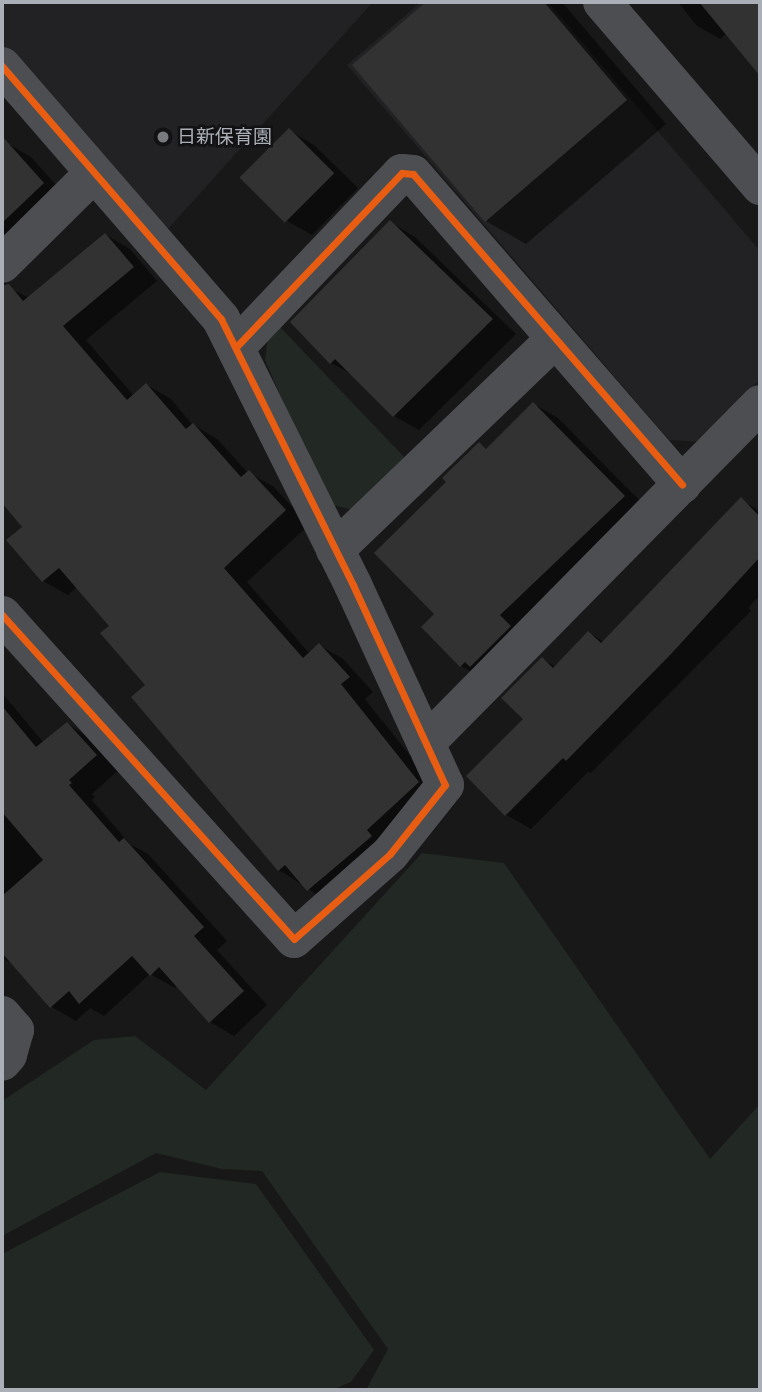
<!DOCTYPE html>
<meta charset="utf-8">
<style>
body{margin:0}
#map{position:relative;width:762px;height:1392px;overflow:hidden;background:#181818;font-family:"Fira Sans","Noto Sans JP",sans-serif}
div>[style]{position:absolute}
.built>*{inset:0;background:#222224}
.green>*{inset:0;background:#222823}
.shadow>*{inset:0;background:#0007}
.building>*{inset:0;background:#323233;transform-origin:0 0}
.minor>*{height:38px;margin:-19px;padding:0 19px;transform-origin:19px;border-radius:19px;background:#4d4e51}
.cycleway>*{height:7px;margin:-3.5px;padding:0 3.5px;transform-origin:3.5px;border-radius:3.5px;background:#e95d12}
.dots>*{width:19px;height:19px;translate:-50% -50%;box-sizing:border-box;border:4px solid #121214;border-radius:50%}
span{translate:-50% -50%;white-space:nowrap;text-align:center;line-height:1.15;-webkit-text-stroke:5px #121214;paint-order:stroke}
.poi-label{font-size:19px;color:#abafb7}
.left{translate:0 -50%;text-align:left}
.frame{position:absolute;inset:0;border:4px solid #abafb7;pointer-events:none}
</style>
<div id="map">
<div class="built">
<i style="clip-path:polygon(2px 2px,373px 2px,166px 231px,2px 51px)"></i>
<i style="clip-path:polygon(421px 2px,548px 2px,760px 251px,760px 379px,702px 442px,669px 440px,347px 65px)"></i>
</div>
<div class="green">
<i style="clip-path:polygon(279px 326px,409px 462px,359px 511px,327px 504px,265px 360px,268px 339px)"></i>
<i style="clip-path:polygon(422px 853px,504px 863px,710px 1159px,760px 1104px,760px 1390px,366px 1390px,388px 1349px,262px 1171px,222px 1169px,156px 1153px,2px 1236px,2px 1101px,94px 1040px,135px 1036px,206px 1090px)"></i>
<i style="clip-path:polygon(160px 1172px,256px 1184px,374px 1350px,351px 1382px,332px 1390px,2px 1390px,2px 1254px)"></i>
</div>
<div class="shadow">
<i style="clip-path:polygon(429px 2px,562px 2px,666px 124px,526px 244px,486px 221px,355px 65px)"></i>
<i style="clip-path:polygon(678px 2px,760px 2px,760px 74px,727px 33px,720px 39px,696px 25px)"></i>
<i style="clip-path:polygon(289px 130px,314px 145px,358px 188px,312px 235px,287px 221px,243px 178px)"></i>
<i style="clip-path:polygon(7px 143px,31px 157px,68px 198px,2px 260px,2px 148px)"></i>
<i style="clip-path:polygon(390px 222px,415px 237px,516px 334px,419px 430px,394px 416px,355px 376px,331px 363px,292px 322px)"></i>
<i style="clip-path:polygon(106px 235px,130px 249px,157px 281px,86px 340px,134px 396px,147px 385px,171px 399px,192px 424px,217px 439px,248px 473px,273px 486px,309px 525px,247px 582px,310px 654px,319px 645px,343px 659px,373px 692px,365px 699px,443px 797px,332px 904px,279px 870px,148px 685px,111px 626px,77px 587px,68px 595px,43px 581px,24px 527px,2px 500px,2px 265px,7px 270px,6px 286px,29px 298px)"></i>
<i style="clip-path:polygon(534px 404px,558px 418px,649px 510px,486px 680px,461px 666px,423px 628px,436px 614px,448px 482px,479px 444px,489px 450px)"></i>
<i style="clip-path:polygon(741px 500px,760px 511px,760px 595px,748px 608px,751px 611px,591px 773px,588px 772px,531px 829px,506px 815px,468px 776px,526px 719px,542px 659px,556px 667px,589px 633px,604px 642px)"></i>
<i style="clip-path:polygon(2px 693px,44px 743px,67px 724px,91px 738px,120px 769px,92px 794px,95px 797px,92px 800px,130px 844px,148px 854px,227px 941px,217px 950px,267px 1005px,234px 1036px,210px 1022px,178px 986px,175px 988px,150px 974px,104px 1016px,90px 1008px,76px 1021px,52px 1007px,15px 965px,2px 958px)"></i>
</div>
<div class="building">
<i style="clip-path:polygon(426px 2px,544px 2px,627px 100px,485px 222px,352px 65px)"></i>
<i style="clip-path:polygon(699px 2px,760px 2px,760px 76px)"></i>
<i style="left:289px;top:128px;width:64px;height:70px;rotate:45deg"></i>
<i style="clip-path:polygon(2px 136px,44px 183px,2px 223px)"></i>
<i style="clip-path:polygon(390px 220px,493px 319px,393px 417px,335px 359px,330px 364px,290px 322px)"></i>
<i style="clip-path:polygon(105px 233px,134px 267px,63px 326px,127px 400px,146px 383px,186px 429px,193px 423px,241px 477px,249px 470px,286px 510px,224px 568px,303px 658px,319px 643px,350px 677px,341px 684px,419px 782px,367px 830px,372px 836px,307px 891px,285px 865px,278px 871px,131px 697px,145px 685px,100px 633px,109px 626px,59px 568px,42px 582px,6px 540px,22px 527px,2px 503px,2px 285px,9px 284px,23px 301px)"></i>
<i style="clip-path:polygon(533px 402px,625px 496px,500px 615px,511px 626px,470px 667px,465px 662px,460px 667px,421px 627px,434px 614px,374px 553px,446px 482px,442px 478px,479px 442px,486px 449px)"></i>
<i style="clip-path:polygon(741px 497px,760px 517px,760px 557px,671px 654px,566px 761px,563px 758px,505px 816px,466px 776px,523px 719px,501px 698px,542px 657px,553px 668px,588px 631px,601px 643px)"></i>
<i style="clip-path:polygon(2px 706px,36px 747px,67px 722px,97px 755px,69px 780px,72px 783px,69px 785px,119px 842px,124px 838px,204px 927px,194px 936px,244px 991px,209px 1023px,159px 967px,150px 976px,132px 956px,79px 1004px,69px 991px,50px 1008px,2px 953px,2px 896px,43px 860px,2px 812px)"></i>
</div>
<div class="minor">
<i style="left:602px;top:2px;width:243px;rotate:49.3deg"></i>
<i style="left:2px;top:66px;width:335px;rotate:49.1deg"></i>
<i style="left:221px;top:319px;width:297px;rotate:63.6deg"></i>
<i style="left:353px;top:585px;width:220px;rotate:65.3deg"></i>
<i style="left:445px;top:785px;width:88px;rotate:128.6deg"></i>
<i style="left:390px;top:854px;width:128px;rotate:138.5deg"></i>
<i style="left:294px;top:939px;width:436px;rotate:-132deg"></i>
<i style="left:2px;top:264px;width:128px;rotate:-44.7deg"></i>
<i style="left:237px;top:346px;width:239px;rotate:-46.4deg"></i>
<i style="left:402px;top:173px;width:11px;rotate:5deg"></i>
<i style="left:413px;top:174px;width:411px;rotate:49.1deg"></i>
<i style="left:335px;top:550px;width:303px;rotate:-43.8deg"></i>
<i style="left:426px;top:743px;width:476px;rotate:-45.4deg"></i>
<i style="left:2px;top:1015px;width:20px;rotate:49deg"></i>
<i style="left:15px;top:1030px;width:26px;rotate:106deg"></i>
<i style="left:8px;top:1055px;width:9px;rotate:131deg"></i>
</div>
<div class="cycleway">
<i style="left:2px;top:66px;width:335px;rotate:49.1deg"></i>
<i style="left:221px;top:319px;width:297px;rotate:63.6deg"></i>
<i style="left:353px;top:585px;width:220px;rotate:65.3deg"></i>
<i style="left:445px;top:785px;width:88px;rotate:128.6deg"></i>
<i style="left:390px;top:854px;width:128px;rotate:138.5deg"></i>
<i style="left:294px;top:939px;width:436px;rotate:-132deg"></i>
<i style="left:237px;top:346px;width:239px;rotate:-46.4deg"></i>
<i style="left:402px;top:173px;width:11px;rotate:5deg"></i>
<i style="left:413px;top:174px;width:411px;rotate:49.1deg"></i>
</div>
<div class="dots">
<i style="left:163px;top:137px;background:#787a7f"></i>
</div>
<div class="poi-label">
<span class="left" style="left:177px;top:137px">日新保育園</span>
</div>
<div class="frame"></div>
</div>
